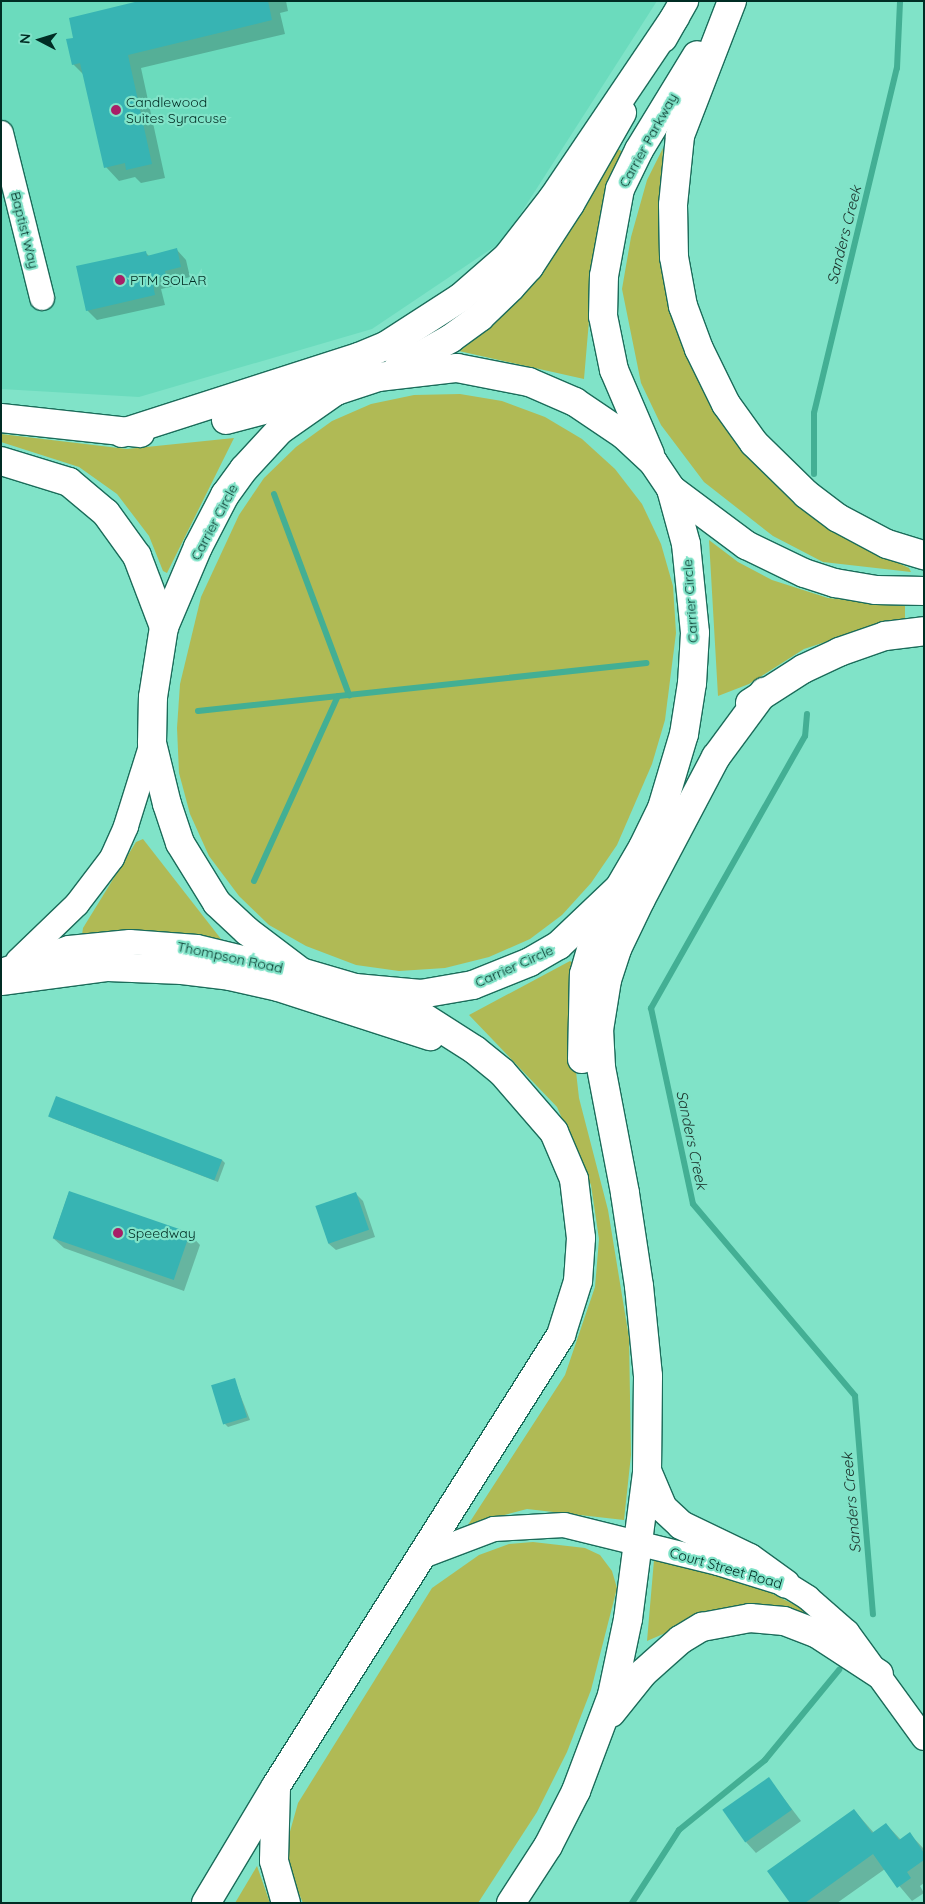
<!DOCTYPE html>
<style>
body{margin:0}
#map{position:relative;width:925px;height:1904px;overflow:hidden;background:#80e3c8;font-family:Quicksand,sans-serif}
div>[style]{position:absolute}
.built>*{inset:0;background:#6bdbbd}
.green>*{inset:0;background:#b0ba55}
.shadow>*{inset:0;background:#0003}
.stream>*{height:6px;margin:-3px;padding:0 3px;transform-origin:3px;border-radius:3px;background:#43af94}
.building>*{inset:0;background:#37b4b3;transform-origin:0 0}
.roads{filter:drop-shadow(1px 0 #1b6c5a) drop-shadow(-1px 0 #1b6c5a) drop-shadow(0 1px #1b6c5a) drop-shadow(0 -1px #1b6c5a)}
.minor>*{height:24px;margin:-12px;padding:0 12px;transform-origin:12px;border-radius:12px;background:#fff}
.major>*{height:28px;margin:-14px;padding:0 14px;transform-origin:14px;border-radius:14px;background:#fff}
.highway>*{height:28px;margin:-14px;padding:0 14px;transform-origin:14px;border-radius:14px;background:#fff}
.dots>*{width:14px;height:14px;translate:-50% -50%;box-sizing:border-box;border:2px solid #80e3c8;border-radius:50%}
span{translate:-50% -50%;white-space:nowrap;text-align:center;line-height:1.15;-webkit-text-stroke:4.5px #80e3c8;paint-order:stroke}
.poi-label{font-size:14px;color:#002d24}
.left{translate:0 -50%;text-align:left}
.street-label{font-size:14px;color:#002d24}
.water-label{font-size:15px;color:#1b332c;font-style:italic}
.frame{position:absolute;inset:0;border:2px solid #002d24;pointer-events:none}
.north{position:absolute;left:15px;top:15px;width:50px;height:50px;-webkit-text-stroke:4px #80e3c8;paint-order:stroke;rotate:275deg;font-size:14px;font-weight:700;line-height:20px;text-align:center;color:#002d24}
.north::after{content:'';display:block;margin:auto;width:18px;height:22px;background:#002d24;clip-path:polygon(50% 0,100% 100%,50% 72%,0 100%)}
</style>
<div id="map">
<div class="built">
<i style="clip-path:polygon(1px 1px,657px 1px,503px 241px,372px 329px,139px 397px,1px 389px)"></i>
</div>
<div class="green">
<i style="clip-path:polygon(612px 145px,626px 154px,602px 216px,596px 239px,584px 379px,450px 349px)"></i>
<i style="clip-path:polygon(663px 148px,659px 245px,668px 296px,693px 371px,721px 421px,764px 474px,806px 512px,846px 539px,909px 568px,911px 572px,823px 562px,773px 536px,704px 482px,661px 425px,641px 383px,622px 289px,631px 237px,647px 180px)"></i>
<i style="clip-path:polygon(460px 394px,502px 401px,545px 417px,582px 439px,615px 469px,642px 504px,661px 544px,673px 586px,676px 633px,665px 720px,652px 764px,617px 845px,591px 883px,562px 915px,530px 939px,489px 957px,445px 968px,399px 971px,356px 965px,306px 946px,269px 925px,239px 896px,209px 856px,190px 814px,179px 773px,177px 728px,180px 684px,201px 597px,239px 515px,264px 478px,296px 447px,332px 421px,371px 404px,414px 395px)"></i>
<i style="clip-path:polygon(1px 434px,127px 449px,234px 438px,167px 573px,163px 571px,149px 536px,117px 494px,79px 467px,1px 442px)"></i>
<i style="clip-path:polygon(709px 540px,738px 562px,772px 580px,828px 598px,905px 606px,905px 622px,871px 627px,804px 649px,749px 684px,718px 696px)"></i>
<i style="clip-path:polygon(143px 839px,221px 939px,215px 945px,82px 935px,83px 928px,136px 842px)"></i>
<i style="clip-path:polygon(570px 961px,577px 965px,574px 1054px,579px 1098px,608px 1210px,629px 1338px,631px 1455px,624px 1520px,527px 1509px,486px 1520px,464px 1531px,565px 1375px,595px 1287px,599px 1239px,591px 1185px,557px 1107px,469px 1015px)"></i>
<i style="clip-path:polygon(533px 1542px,585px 1548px,600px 1555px,612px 1571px,617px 1588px,591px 1690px,567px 1752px,537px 1812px,478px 1903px,303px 1903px,292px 1877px,288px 1854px,289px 1835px,298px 1803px,432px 1588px,479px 1555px,509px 1544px)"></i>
<i style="clip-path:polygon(654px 1560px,751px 1583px,807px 1611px,827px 1626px,700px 1618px,647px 1641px)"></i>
<i style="clip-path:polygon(257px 1866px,270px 1903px,235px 1903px)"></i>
</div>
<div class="shadow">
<i style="clip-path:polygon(144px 1px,286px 1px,288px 11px,280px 13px,285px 34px,141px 68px,165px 178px,141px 183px,135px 177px,119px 181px,106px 167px,84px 75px,73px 64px,75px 38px)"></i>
<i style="clip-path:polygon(177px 250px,186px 260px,190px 277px,174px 281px,175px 286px,161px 289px,165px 305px,97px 320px,87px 310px,145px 252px,149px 256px)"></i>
<i style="clip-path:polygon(49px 1117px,222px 1160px,225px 1163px,218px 1182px)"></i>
<i style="clip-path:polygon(69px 1192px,190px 1234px,200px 1245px,184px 1291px,64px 1248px,53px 1238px)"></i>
<i style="clip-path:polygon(356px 1194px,363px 1201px,375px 1237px,336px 1250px,329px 1244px,317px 1207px)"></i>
<i style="clip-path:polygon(234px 1379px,250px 1420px,228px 1427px,225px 1424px)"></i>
<i style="clip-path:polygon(769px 1779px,801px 1821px,756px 1853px,746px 1842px)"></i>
<i style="clip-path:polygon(854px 1810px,874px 1833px,886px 1824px,901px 1840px,910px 1834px,923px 1848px,924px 1883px,920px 1886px,924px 1893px,912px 1901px,885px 1869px,837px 1903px,792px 1903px)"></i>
</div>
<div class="stream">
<i style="left:814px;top:474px;width:61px;rotate:-90deg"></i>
<i style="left:814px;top:413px;width:355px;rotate:-76.5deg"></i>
<i style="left:897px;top:68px;width:67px;rotate:-87.4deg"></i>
<i style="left:274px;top:494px;width:215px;rotate:69.5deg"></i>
<i style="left:198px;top:711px;width:451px;rotate:-6.1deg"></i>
<i style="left:807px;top:714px;width:22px;rotate:95deg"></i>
<i style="left:805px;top:736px;width:313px;rotate:119.5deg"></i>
<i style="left:651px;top:1008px;width:200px;rotate:77.9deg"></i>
<i style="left:693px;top:1204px;width:251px;rotate:49.8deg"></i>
<i style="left:855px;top:1396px;width:219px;rotate:85.3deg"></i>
<i style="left:254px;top:881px;width:203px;rotate:-65.6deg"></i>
<i style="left:632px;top:1903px;width:87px;rotate:-57.2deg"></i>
<i style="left:679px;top:1830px;width:111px;rotate:-39.1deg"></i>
<i style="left:765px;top:1760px;width:117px;rotate:-50.6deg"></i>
</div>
<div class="building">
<i style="clip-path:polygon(139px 1px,268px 1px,272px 20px,128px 55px,152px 164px,126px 170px,125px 163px,104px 168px,80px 63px,72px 65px,66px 39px,73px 38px,69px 18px)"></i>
<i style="clip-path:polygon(177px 248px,181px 267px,165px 271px,166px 276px,152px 279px,155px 295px,86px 311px,76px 266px,146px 251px,147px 256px)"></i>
<i style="left:56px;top:1096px;width:178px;height:22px;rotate:21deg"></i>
<i style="left:69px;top:1191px;width:128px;height:50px;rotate:19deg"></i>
<i style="left:356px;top:1192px;width:40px;height:43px;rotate:71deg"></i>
<i style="left:235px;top:1378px;width:41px;height:25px;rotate:73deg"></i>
<i style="left:769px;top:1777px;width:40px;height:57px;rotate:55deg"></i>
<i style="clip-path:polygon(854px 1809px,872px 1833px,886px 1823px,899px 1840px,910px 1832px,924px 1853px,924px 1860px,907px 1872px,911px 1878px,897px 1888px,873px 1854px,805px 1903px,790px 1903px,767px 1871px)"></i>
</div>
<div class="roads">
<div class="minor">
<i style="left:1px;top:133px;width:170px;rotate:76deg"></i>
<i style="left:18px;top:961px;width:82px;rotate:-44deg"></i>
<i style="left:77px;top:904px;width:58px;rotate:-52.7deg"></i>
<i style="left:112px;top:858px;width:35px;rotate:-66deg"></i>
<i style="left:126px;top:826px;width:87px;rotate:-72.6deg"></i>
<i style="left:1px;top:971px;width:72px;rotate:-18.7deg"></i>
<i style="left:69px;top:948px;width:61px;rotate:-5.6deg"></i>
<i style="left:130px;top:942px;width:67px;rotate:4.3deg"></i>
<i style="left:197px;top:947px;width:106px;rotate:13.6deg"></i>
<i style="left:420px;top:1557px;width:79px;rotate:-20.7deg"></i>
<i style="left:494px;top:1529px;width:70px;rotate:-3.3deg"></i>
<i style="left:564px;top:1525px;width:159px;rotate:13.9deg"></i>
<i style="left:718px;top:1563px;width:71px;rotate:17.2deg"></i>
<i style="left:786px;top:1584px;width:26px;rotate:32deg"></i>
<i style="left:808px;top:1598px;width:52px;rotate:41.1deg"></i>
<i style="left:847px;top:1632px;width:131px;rotate:54deg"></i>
</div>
<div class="major">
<i style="left:732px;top:1px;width:145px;rotate:111.1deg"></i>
<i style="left:680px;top:136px;width:69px;rotate:95.8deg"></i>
<i style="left:673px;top:205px;width:52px;rotate:88.9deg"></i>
<i style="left:674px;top:257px;width:50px;rotate:79.6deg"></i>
<i style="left:683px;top:306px;width:46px;rotate:69.6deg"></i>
<i style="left:699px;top:349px;width:61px;rotate:63.9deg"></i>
<i style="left:726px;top:404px;width:48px;rotate:54.3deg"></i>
<i style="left:754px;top:443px;width:73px;rotate:44.4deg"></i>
<i style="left:806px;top:494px;width:40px;rotate:37deg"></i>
<i style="left:838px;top:518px;width:55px;rotate:28deg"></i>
<i style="left:887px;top:544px;width:39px;rotate:17deg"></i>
<i style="left:663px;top:38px;width:43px;rotate:-60.4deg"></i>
<i style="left:398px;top:368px;width:60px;rotate:-29.1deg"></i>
<i style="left:450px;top:339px;width:37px;rotate:-36deg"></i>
<i style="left:480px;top:317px;width:43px;rotate:-44.1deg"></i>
<i style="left:511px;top:287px;width:27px;rotate:-48deg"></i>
<i style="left:529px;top:267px;width:75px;rotate:-56.9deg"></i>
<i style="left:570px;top:204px;width:105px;rotate:-60.3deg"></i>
<i style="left:457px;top:368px;width:73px;rotate:11deg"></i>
<i style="left:529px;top:382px;width:50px;rotate:23.5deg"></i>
<i style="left:575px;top:402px;width:59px;rotate:34deg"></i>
<i style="left:624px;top:435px;width:40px;rotate:43deg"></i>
<i style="left:653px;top:462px;width:32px;rotate:56deg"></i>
<i style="left:671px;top:489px;width:57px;rotate:74.7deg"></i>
<i style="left:686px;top:544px;width:89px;rotate:84.2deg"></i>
<i style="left:695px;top:633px;width:50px;rotate:93.4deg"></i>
<i style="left:692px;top:683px;width:52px;rotate:98.9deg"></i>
<i style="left:684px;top:734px;width:77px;rotate:106.6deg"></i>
<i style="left:662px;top:808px;width:43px;rotate:116deg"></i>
<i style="left:643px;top:847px;width:48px;rotate:120.3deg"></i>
<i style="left:619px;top:888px;width:83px;rotate:136.5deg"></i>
<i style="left:559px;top:945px;width:34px;rotate:150deg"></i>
<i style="left:530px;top:962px;width:61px;rotate:158deg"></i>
<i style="left:473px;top:985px;width:53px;rotate:170.2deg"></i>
<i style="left:421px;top:994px;width:66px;rotate:-174.8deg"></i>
<i style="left:355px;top:988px;width:56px;rotate:-163.5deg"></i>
<i style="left:301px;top:972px;width:68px;rotate:-142.8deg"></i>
<i style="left:247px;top:931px;width:41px;rotate:-137deg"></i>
<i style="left:217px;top:903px;width:70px;rotate:-121.7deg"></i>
<i style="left:180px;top:843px;width:41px;rotate:-108.4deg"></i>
<i style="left:167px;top:804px;width:63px;rotate:-103.8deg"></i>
<i style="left:152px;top:743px;width:46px;rotate:-88.8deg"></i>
<i style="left:153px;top:697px;width:71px;rotate:-81.1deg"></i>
<i style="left:164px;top:627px;width:87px;rotate:-67deg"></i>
<i style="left:198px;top:547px;width:59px;rotate:-62.6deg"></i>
<i style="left:225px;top:495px;width:32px;rotate:-54deg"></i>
<i style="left:244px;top:469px;width:53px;rotate:-47.3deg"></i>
<i style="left:280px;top:430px;width:68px;rotate:-34.9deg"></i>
<i style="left:336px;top:391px;width:44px;rotate:-18.4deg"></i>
<i style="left:378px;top:377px;width:80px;rotate:-6.5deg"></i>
<i style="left:650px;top:454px;width:91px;rotate:-113.2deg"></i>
<i style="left:614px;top:370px;width:55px;rotate:-101.5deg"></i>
<i style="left:603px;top:316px;width:40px;rotate:-88.6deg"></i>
<i style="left:604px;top:276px;width:88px;rotate:-79.6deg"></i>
<i style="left:620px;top:189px;width:43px;rotate:-64deg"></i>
<i style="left:639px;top:150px;width:111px;rotate:-58.6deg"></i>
<i style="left:671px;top:489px;width:94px;rotate:36.7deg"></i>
<i style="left:746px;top:545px;width:64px;rotate:25.8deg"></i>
<i style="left:804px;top:573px;width:33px;rotate:18deg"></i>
<i style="left:835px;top:583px;width:42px;rotate:9.7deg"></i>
<i style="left:876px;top:590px;width:48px;rotate:1.2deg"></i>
<i style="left:750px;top:703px;width:63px;rotate:-32.7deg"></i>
<i style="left:803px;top:669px;width:40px;rotate:-25deg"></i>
<i style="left:839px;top:652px;width:49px;rotate:-19.2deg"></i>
<i style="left:885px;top:636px;width:39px;rotate:-7deg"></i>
<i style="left:1px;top:981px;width:108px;rotate:-7.5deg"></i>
<i style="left:108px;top:967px;width:74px;rotate:2.3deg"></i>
<i style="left:182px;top:970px;width:48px;rotate:7.1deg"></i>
<i style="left:230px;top:976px;width:49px;rotate:12.9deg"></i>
<i style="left:278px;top:987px;width:160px;rotate:17.9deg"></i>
<i style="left:582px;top:1059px;width:85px;rotate:-88.7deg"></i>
<i style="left:584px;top:974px;width:33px;rotate:-74deg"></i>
<i style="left:593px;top:942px;width:43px;rotate:-65.2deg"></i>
<i style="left:648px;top:1473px;width:38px;rotate:67deg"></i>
<i style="left:663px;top:1508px;width:25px;rotate:43deg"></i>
<i style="left:681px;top:1525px;width:76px;rotate:25.6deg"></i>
<i style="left:750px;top:1558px;width:44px;rotate:35.8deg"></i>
<i style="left:611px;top:1713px;width:51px;rotate:-51.3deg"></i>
<i style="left:643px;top:1673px;width:50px;rotate:-41.7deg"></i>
<i style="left:680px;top:1640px;width:26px;rotate:-31deg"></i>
<i style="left:702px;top:1627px;width:49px;rotate:-10.6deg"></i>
<i style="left:750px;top:1618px;width:34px;rotate:5deg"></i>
<i style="left:784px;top:1621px;width:34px;rotate:21deg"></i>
<i style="left:816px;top:1633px;width:75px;rotate:33.1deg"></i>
<i style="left:276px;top:1788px;width:73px;rotate:91.6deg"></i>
<i style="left:274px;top:1861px;width:44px;rotate:74.1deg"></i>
<i style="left:206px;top:1903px;width:136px;rotate:-59.1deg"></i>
<i style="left:276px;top:1786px;width:534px;rotate:-57.71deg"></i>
<i style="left:561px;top:1335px;width:57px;rotate:-72.5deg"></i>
<i style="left:578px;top:1281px;width:43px;rotate:-86deg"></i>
<i style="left:581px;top:1238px;width:59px;rotate:-96.8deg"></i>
<i style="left:574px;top:1179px;width:51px;rotate:-113.1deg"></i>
<i style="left:554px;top:1132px;width:79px;rotate:-130.9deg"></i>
<i style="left:502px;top:1072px;width:35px;rotate:-141deg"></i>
<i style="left:475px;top:1050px;width:69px;rotate:-147.5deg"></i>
<i style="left:417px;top:1013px;width:38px;rotate:-158deg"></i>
<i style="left:511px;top:1903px;width:68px;rotate:-57deg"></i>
<i style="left:548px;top:1846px;width:62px;rotate:-63deg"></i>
<i style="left:576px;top:1791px;width:103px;rotate:-69.4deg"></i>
<i style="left:612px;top:1695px;width:78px;rotate:-78.1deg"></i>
<i style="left:628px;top:1619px;width:148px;rotate:-82.6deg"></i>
<i style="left:647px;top:1472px;width:96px;rotate:-89.4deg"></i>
<i style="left:648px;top:1376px;width:90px;rotate:-95.7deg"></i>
<i style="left:639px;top:1286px;width:94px;rotate:-98.6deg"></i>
<i style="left:625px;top:1193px;width:128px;rotate:-100.8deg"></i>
<i style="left:601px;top:1067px;width:37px;rotate:-93deg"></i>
<i style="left:599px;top:1030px;width:51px;rotate:-80.9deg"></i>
<i style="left:607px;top:980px;width:33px;rotate:-72deg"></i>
<i style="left:617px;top:949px;width:55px;rotate:-64.4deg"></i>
<i style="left:641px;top:899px;width:161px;rotate:-62.2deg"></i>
<i style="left:716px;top:757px;width:81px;rotate:-53.6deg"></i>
</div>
<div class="highway">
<i style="left:1px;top:418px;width:140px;rotate:6.2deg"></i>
<i style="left:226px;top:420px;width:114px;rotate:-14.8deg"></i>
<i style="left:122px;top:433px;width:249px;rotate:-17.8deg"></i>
<i style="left:359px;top:357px;width:30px;rotate:-23deg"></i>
<i style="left:387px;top:345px;width:87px;rotate:-32.8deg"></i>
<i style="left:460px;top:298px;width:62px;rotate:-41.1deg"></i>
<i style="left:507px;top:257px;width:75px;rotate:-52.1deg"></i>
<i style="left:553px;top:198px;width:218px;rotate:-56deg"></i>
<i style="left:1px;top:461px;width:71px;rotate:17.2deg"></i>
<i style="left:69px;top:482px;width:48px;rotate:40deg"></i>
<i style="left:106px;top:513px;width:53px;rotate:54.2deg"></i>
<i style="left:137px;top:556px;width:76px;rotate:69.2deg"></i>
</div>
</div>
<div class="dots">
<i style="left:116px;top:110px;background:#a71f67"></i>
<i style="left:120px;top:280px;background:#a71f67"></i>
<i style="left:118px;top:1233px;background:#a71f67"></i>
</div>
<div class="poi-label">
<span class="left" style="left:126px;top:110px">Candlewood<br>Suites Syracuse</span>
<span class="left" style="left:130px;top:280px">PTM SOLAR</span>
<span class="left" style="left:128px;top:1233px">Speedway</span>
</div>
<div class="street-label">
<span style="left:648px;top:140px;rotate:-61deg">Carrier Parkway</span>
<span style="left:25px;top:230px;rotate:76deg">Baptist Way</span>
<span style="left:214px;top:522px;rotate:-62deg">Carrier Circle</span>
<span style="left:690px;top:601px;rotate:-94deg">Carrier Circle</span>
<span style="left:230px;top:957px;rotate:12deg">Thompson Road</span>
<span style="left:514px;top:966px;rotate:-24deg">Carrier Circle</span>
<span style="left:726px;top:1568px;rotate:16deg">Court Street Road</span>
</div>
<div class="water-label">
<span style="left:844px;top:235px;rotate:-76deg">Sanders Creek</span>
<span style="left:692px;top:1140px;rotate:78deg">Sanders Creek</span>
<span style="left:851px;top:1503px;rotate:-95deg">Sanders Creek</span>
</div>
<div class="frame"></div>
<div class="north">N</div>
</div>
